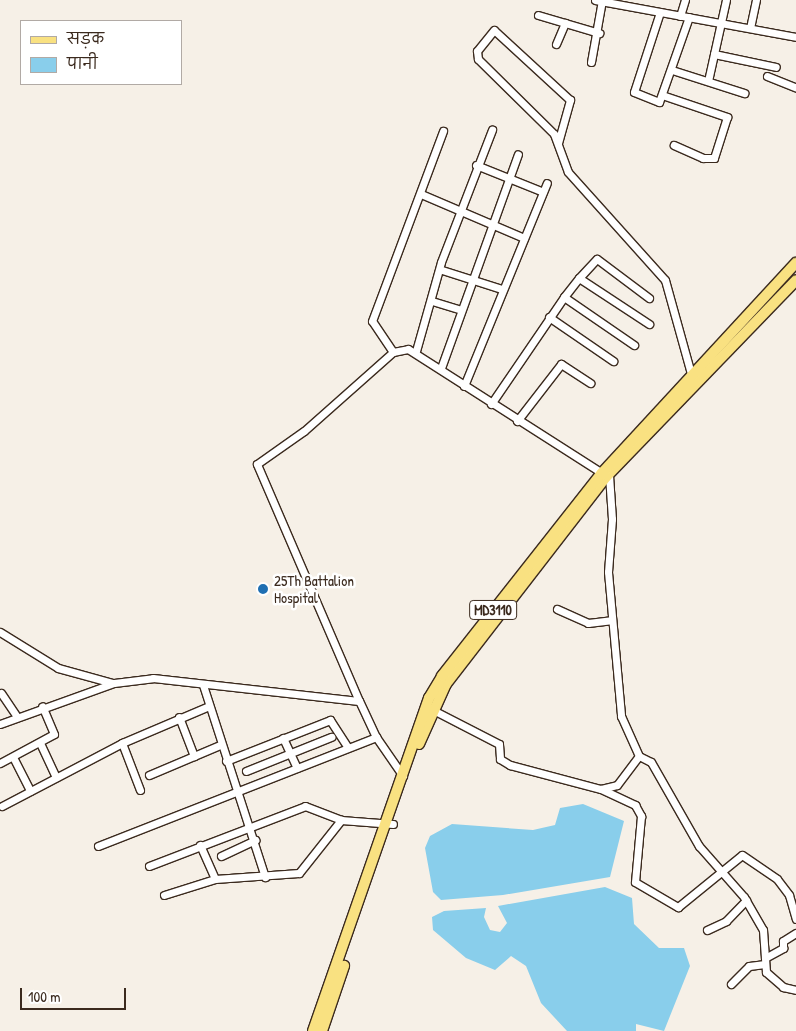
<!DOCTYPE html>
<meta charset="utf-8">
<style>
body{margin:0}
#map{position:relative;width:796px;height:1031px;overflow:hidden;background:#f6f0e7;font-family:"Patrick Hand","Playpen Sans Deva",sans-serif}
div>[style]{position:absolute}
.water>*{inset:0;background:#89ceeb}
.roads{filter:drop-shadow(1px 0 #3b2a1e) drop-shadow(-1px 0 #3b2a1e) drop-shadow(0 1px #3b2a1e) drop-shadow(0 -1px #3b2a1e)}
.minor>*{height:7px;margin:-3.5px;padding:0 3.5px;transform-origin:3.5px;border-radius:3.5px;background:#fff}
.primary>*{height:10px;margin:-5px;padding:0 5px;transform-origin:5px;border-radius:5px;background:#f9e181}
.dots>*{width:14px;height:14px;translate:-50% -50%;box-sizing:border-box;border:2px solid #fff;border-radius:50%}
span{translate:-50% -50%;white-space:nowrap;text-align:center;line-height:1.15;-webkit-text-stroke:5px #fff;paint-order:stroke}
.shield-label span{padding:1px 4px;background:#fff;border:1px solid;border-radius:4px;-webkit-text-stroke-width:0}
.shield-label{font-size:14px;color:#3b2a1e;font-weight:700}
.poi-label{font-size:15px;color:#3b2a1e}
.left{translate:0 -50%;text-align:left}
.legend{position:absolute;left:20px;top:20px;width:162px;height:65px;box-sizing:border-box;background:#fff;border:1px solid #b1aaa5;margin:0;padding:6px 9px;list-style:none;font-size:15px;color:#3b2a1e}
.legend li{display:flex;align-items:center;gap:10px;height:25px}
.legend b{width:25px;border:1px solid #b1aaa5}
.scale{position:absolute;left:20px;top:988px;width:106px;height:22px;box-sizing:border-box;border:2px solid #3b2a1e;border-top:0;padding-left:6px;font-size:15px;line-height:18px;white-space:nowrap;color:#3b2a1e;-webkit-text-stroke:4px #fff;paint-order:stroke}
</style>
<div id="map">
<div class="water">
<i style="clip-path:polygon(583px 804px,624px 821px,610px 877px,503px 895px,441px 900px,433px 892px,425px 848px,430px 836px,452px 824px,533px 830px,555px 825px,560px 808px)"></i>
<i style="clip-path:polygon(605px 887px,632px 898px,634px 924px,659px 948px,684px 948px,690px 966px,664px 1031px,636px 1024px,636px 1031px,567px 1031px,541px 1003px,526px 966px,511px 956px,495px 970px,466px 958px,433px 930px,432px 917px,444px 911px,486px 908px,484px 917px,490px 930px,500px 932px,507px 923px,498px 906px)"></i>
</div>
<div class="roads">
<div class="minor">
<i style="left:595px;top:0;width:204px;rotate:10.4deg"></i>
<i style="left:660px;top:12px;width:84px;rotate:108deg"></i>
<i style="left:634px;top:92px;width:27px;rotate:22deg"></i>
<i style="left:659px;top:102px;width:90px;rotate:-70.6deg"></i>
<i style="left:538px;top:15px;width:64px;rotate:16.4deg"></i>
<i style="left:680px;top:16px;width:17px;rotate:-73deg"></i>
<i style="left:750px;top:28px;width:29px;rotate:-78deg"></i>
<i style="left:556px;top:44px;width:23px;rotate:-67deg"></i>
<i style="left:714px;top:54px;width:63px;rotate:11.8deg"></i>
<i style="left:591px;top:62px;width:63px;rotate:-79.9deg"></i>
<i style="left:672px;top:70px;width:76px;rotate:17.7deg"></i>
<i style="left:767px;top:76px;width:31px;rotate:22deg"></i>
<i style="left:708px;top:81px;width:83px;rotate:-77.5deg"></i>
<i style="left:662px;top:95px;width:69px;rotate:18.7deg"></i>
<i style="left:727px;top:117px;width:43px;rotate:107.6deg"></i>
<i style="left:714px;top:158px;width:11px;rotate:180deg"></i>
<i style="left:703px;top:158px;width:32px;rotate:-156deg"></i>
<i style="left:558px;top:143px;width:45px;rotate:-74.4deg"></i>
<i style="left:570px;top:100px;width:103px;rotate:-137.4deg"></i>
<i style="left:494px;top:30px;width:27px;rotate:129deg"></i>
<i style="left:477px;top:51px;width:8px;rotate:83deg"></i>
<i style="left:478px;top:59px;width:107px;rotate:44.6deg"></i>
<i style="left:554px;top:134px;width:40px;rotate:69.8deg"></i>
<i style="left:568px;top:172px;width:145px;rotate:48.1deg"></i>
<i style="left:665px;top:280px;width:98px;rotate:74.5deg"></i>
<i style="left:476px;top:165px;width:72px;rotate:21.9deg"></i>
<i style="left:421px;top:194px;width:112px;rotate:23.1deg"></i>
<i style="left:442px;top:270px;width:63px;rotate:17.6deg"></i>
<i style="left:579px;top:278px;width:26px;rotate:-47deg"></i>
<i style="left:597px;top:259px;width:65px;rotate:36.9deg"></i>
<i style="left:564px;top:297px;width:24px;rotate:-52deg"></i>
<i style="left:579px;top:278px;width:84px;rotate:33.3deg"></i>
<i style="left:432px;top:301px;width:30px;rotate:17deg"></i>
<i style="left:549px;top:317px;width:78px;rotate:34.5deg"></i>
<i style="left:416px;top:351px;width:92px;rotate:-74.3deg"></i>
<i style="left:441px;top:262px;width:142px;rotate:-68.9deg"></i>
<i style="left:393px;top:352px;width:37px;rotate:-124deg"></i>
<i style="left:372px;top:321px;width:203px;rotate:-69.5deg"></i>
<i style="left:441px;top:368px;width:227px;rotate:-70.2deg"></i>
<i style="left:464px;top:386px;width:219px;rotate:-67.8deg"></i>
<i style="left:491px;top:404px;width:130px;rotate:-55.7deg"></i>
<i style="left:564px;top:297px;width:85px;rotate:34.4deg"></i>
<i style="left:517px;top:421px;width:72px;rotate:-52.3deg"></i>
<i style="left:561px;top:364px;width:35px;rotate:33deg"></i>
<i style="left:609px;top:475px;width:44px;rotate:86.1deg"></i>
<i style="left:612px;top:519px;width:53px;rotate:94.3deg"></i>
<i style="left:608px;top:572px;width:145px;rotate:84.8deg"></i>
<i style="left:621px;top:716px;width:44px;rotate:65.8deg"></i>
<i style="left:639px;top:756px;width:13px;rotate:27deg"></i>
<i style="left:651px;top:762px;width:97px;rotate:60.3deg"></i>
<i style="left:699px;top:846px;width:68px;rotate:48.6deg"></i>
<i style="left:744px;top:897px;width:38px;rotate:60deg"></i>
<i style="left:763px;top:930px;width:42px;rotate:85.9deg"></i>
<i style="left:766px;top:972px;width:23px;rotate:41deg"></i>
<i style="left:783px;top:987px;width:13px;rotate:13deg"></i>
<i style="left:557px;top:609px;width:34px;rotate:24deg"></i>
<i style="left:588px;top:623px;width:23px;rotate:-7deg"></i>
<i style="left:0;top:632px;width:68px;rotate:31.8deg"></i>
<i style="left:58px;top:668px;width:57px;rotate:15.3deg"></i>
<i style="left:203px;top:685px;width:202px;rotate:72.1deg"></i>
<i style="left:1px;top:693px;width:27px;rotate:56deg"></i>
<i style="left:433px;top:710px;width:74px;rotate:27.3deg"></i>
<i style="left:499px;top:744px;width:15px;rotate:86deg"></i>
<i style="left:500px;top:759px;width:12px;rotate:31deg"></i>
<i style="left:510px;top:765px;width:94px;rotate:14.8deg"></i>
<i style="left:601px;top:789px;width:16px;rotate:-14deg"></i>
<i style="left:617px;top:785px;width:36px;rotate:-53deg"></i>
<i style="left:179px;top:717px;width:42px;rotate:69deg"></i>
<i style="left:0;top:724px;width:121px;rotate:-19.8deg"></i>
<i style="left:114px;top:683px;width:39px;rotate:-7deg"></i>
<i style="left:153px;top:678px;width:207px;rotate:6.4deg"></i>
<i style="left:283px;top:738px;width:33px;rotate:65deg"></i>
<i style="left:40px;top:743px;width:38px;rotate:65deg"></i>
<i style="left:13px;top:757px;width:38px;rotate:63deg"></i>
<i style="left:226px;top:761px;width:112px;rotate:-21.5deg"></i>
<i style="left:330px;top:720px;width:33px;rotate:57deg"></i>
<i style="left:0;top:763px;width:61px;rotate:-28.2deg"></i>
<i style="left:54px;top:734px;width:30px;rotate:-113deg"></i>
<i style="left:246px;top:771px;width:92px;rotate:-21.8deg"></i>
<i style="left:149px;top:775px;width:77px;rotate:-22.9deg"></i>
<i style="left:403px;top:776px;width:47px;rotate:-124.7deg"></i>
<i style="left:376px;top:737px;width:40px;rotate:-115deg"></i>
<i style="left:359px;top:701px;width:258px;rotate:-113.3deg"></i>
<i style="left:257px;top:464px;width:57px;rotate:-35.1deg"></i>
<i style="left:304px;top:431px;width:119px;rotate:-41.6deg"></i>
<i style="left:393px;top:352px;width:15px;rotate:-11deg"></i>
<i style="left:408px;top:349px;width:234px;rotate:32.6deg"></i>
<i style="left:601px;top:789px;width:38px;rotate:25deg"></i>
<i style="left:635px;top:805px;width:13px;rotate:61deg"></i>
<i style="left:641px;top:816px;width:66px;rotate:95.2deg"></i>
<i style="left:635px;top:882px;width:50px;rotate:30.2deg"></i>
<i style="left:678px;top:907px;width:82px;rotate:-39.1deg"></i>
<i style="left:742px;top:855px;width:42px;rotate:34.4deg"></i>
<i style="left:777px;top:879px;width:20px;rotate:53deg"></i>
<i style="left:789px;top:895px;width:25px;rotate:74deg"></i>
<i style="left:140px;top:790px;width:50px;rotate:-111deg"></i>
<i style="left:122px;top:743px;width:92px;rotate:-23deg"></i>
<i style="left:2px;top:806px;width:136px;rotate:-27.7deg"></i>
<i style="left:200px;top:845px;width:37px;rotate:66deg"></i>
<i style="left:98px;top:846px;width:299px;rotate:-21.4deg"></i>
<i style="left:221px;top:856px;width:38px;rotate:-25deg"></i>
<i style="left:149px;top:866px;width:167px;rotate:-21deg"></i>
<i style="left:305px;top:806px;width:39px;rotate:21deg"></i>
<i style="left:341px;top:820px;width:52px;rotate:4.4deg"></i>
<i style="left:164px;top:895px;width:53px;rotate:-17.4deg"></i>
<i style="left:215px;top:879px;width:84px;rotate:-4.1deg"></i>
<i style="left:299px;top:873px;width:68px;rotate:-51.6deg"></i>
<i style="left:707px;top:930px;width:21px;rotate:-25deg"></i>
<i style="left:726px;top:921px;width:29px;rotate:-46deg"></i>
<i style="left:765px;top:958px;width:21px;rotate:-29deg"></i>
<i style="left:783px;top:948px;width:7px;rotate:-90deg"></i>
<i style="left:783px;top:941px;width:15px;rotate:-32deg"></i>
<i style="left:731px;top:984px;width:25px;rotate:-45deg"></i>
<i style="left:749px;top:966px;width:16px;rotate:-7deg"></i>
</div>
<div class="primary">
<i style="left:419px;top:744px;width:66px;rotate:-65.8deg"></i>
<i style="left:446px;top:684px;width:263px;rotate:-52.3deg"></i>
<i style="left:607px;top:476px;width:272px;rotate:-46deg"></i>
<i style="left:313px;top:1031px;width:353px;rotate:-70.8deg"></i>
<i style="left:429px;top:698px;width:26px;rotate:-59deg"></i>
<i style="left:442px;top:676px;width:258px;rotate:-51.8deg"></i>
<i style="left:602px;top:473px;width:286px;rotate:-47.3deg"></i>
<i style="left:322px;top:1031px;width:69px;rotate:-71.3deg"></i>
</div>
</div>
<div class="dots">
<i style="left:263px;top:589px;background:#1f6fb2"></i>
</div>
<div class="shield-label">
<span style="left:493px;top:610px">MD3110</span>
</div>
<div class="poi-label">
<span class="left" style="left:274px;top:589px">25Th Battalion<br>Hospital</span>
</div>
<ul class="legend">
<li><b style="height:6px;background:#f9e181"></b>सड़क</li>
<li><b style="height:14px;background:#89ceeb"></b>पानी</li>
</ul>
<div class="scale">100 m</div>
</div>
